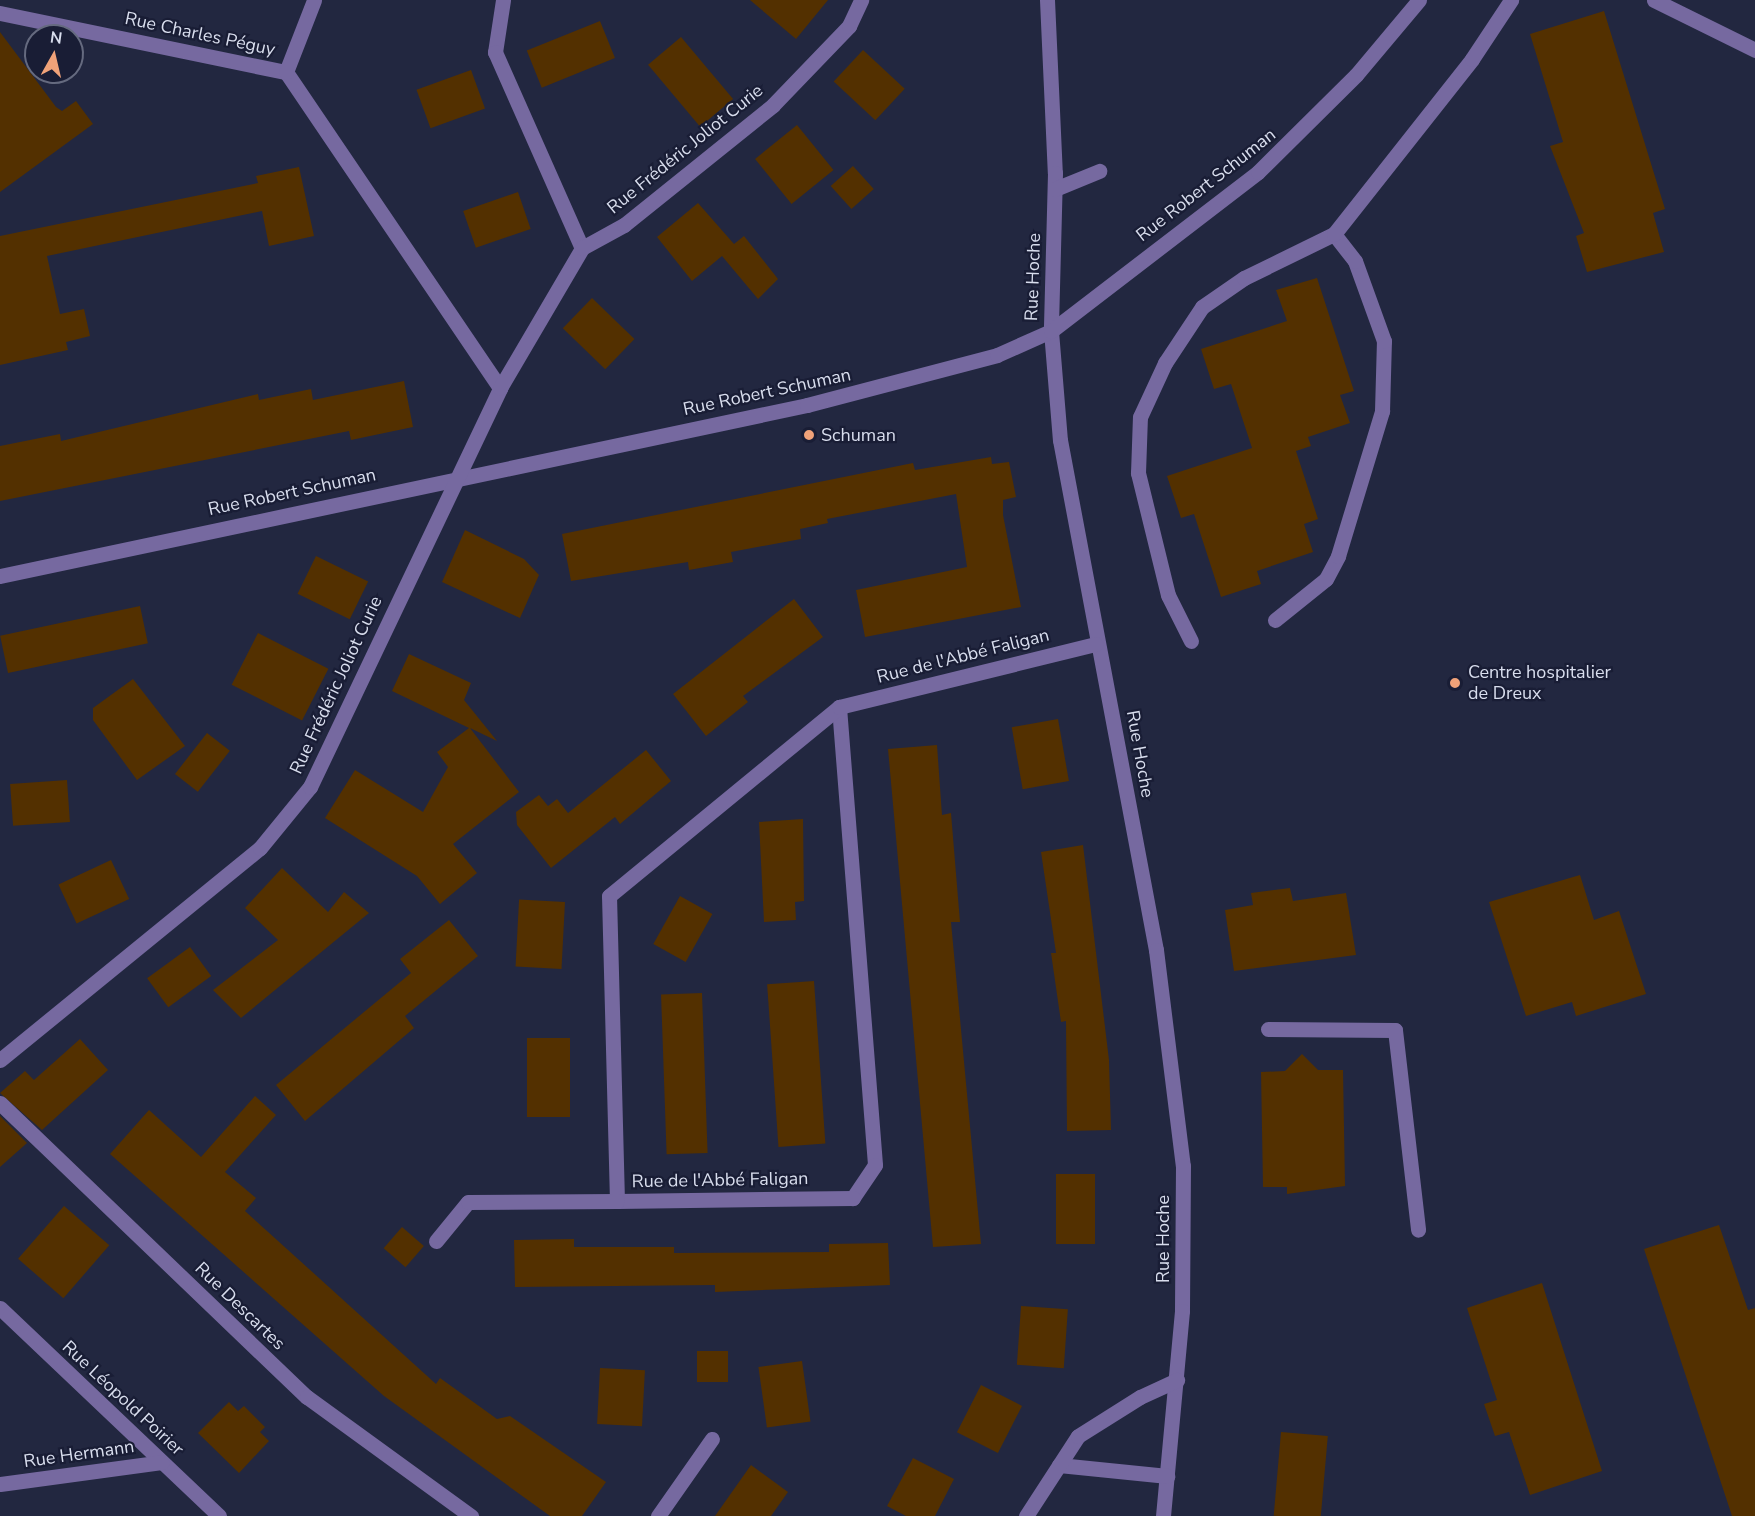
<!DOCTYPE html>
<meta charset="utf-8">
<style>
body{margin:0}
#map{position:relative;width:1755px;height:1516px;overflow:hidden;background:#222740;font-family:"Nunito Sans",sans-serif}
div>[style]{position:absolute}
.building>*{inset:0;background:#533000;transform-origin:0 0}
.minor>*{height:15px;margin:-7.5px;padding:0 7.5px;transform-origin:7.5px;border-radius:7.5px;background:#7669a0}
.dots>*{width:16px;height:16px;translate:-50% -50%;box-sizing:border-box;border:3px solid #191d35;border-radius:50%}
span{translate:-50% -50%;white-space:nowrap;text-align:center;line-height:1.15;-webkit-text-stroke:4.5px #191d35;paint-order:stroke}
.street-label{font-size:18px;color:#d8dded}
.poi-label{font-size:18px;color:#d8dded}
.left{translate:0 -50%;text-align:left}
.north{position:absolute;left:24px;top:24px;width:60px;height:60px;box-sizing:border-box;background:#191d35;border:2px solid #656a7f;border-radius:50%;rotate:8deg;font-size:16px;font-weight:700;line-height:24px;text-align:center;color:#d8dded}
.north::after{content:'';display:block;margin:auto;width:21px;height:27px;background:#f0a279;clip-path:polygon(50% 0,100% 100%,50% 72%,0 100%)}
</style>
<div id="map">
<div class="building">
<i style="clip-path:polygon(750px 0,828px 0,796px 39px)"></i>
<i style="clip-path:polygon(1604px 11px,1665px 209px,1653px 213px,1664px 252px,1587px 272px,1576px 236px,1584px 233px,1550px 146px,1563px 142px,1530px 34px)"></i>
<i style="left:600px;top:21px;width:40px;height:79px;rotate:68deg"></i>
<i style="clip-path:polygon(0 32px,56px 107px,62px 111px,76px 101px,93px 124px,0 192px)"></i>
<i style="left:681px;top:37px;width:81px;height:43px;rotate:50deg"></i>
<i style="left:863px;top:50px;width:57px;height:43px;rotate:43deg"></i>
<i style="left:471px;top:70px;width:41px;height:58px;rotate:70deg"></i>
<i style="left:797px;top:125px;width:58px;height:54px;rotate:51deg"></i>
<i style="left:853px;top:166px;width:31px;height:30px;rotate:48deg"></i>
<i style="clip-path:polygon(299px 167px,314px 236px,269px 246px,262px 211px,47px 256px,60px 314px,84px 309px,90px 336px,66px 342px,68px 350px,0 365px,0 236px,258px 183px,256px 176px)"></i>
<i style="left:518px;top:192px;width:39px;height:58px;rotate:71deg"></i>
<i style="clip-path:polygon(698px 203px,734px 244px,744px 236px,778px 279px,758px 299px,722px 256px,692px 281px,657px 237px)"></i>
<i style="clip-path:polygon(1317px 278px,1354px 391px,1340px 395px,1350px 423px,1308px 437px,1311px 446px,1296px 451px,1318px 519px,1304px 524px,1313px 552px,1257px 571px,1261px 584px,1221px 597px,1194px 514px,1181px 518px,1167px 476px,1252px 448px,1231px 384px,1214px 389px,1201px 349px,1287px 321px,1276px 290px)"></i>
<i style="left:592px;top:298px;width:59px;height:42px;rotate:44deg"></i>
<i style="clip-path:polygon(404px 381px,413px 427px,351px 440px,349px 431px,0 501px,0 446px,60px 434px,61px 441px,258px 394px,259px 400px,311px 389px,313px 400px)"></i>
<i style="clip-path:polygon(991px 457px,992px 464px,1009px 462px,1016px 497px,1003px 500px,1003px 515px,1021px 607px,865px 637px,856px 590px,967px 567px,956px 494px,827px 519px,828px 523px,800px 529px,801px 539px,731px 552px,733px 562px,689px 570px,688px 562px,571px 581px,562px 534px,913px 463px,915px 470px)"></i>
<i style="clip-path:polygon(465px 530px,524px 559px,539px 575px,520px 618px,442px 582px)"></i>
<i style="left:316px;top:556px;width:58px;height:42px;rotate:26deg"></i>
<i style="clip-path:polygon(794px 599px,823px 637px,743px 696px,748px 702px,706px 736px,673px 694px)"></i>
<i style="left:140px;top:606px;width:38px;height:143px;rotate:78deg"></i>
<i style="left:258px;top:633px;width:79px;height:58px;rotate:27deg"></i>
<i style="clip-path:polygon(409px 654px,471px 683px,464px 700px,497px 741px,470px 728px,519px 792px,453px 844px,477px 873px,440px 904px,417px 876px,325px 818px,355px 770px,423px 812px,448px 767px,437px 752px,469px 728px,392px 691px)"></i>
<i style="clip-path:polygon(133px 679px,185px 746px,137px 780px,93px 720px,93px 708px)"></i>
<i style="left:1058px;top:719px;width:63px;height:47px;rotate:80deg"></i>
<i style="left:207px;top:733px;width:29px;height:52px;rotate:38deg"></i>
<i style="clip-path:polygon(937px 745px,942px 815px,951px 813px,960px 922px,951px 922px,981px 1244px,933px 1247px,888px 749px)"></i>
<i style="clip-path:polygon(646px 750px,671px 781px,620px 824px,615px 817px,551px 868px,517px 825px,516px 812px,539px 795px,548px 806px,557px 799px,568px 813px)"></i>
<i style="left:67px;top:780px;width:42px;height:57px;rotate:86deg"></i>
<i style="clip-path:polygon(803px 819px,804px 901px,795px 902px,796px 920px,764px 922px,759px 822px)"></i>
<i style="clip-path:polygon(1083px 845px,1109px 1060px,1111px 1130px,1067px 1131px,1066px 1021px,1061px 1022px,1051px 953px,1056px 953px,1041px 852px)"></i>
<i style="left:111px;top:860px;width:43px;height:58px;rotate:65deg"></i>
<i style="clip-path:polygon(282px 868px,328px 912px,344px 892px,369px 913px,241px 1018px,213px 990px,278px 940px,245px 908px)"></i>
<i style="clip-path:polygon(1580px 875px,1594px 920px,1619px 911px,1646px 994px,1576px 1016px,1572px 1002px,1526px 1016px,1489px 902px)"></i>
<i style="clip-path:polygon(1290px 888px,1293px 901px,1346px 893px,1356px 955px,1234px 971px,1225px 910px,1253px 905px,1251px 893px)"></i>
<i style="left:680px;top:896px;width:37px;height:55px;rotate:29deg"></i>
<i style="left:565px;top:902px;width:67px;height:46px;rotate:93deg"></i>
<i style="clip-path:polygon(449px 920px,478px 956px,405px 1016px,414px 1028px,305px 1121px,276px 1085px,411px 973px,400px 959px)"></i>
<i style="left:190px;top:947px;width:36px;height:53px;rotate:54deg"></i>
<i style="left:814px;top:981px;width:163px;height:47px;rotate:86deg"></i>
<i style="left:702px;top:993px;width:160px;height:41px;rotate:88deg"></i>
<i style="left:527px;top:1038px;width:43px;height:79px"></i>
<i style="clip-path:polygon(80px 1039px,108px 1070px,42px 1130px,0 1093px,25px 1071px,34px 1080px)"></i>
<i style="clip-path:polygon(1302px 1054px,1318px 1070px,1343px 1070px,1345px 1186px,1287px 1194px,1287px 1187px,1263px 1187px,1261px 1072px,1285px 1071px)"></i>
<i style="clip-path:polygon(255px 1096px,276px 1115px,225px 1172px,256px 1198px,245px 1211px,436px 1384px,440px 1378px,497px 1419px,510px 1416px,606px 1482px,582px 1516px,550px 1516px,384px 1396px,110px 1154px,149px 1110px,201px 1157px)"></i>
<i style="clip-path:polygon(0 1116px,27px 1143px,0 1167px)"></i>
<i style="left:1056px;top:1174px;width:39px;height:70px"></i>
<i style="left:64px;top:1206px;width:60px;height:70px;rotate:41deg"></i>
<i style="clip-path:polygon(1719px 1225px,1748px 1310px,1755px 1308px,1755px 1516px,1732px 1516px,1644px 1249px)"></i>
<i style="left:402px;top:1227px;width:29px;height:28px;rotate:41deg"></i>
<i style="clip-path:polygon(574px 1239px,574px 1247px,674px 1247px,674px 1253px,829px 1252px,829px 1244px,888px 1243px,890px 1285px,715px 1292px,715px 1285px,515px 1287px,514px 1240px)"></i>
<i style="clip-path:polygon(1542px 1283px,1602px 1471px,1530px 1495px,1509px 1432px,1495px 1436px,1484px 1404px,1497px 1400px,1467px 1308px)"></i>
<i style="left:1021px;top:1306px;width:47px;height:59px;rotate:4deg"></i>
<i style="left:697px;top:1351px;width:31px;height:31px"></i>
<i style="left:802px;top:1361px;width:61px;height:44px;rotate:82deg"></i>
<i style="left:600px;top:1368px;width:45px;height:56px;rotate:3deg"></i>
<i style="left:981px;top:1385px;width:46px;height:53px;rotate:27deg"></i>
<i style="clip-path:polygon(229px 1402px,238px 1411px,244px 1406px,265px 1427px,260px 1432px,269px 1441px,239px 1473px,198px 1433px)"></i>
<i style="left:1281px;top:1432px;width:47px;height:84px;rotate:5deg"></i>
<i style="clip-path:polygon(913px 1458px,954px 1479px,935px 1516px,906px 1516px,887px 1506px)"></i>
<i style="clip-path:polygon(751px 1465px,788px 1492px,771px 1516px,715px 1516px)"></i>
</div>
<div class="minor">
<i style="left:503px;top:0;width:53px;rotate:98.7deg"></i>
<i style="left:495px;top:52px;width:214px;rotate:66.1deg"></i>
<i style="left:1047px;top:0;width:173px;rotate:87.4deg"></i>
<i style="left:1055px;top:173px;width:158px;rotate:91.5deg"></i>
<i style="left:1051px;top:331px;width:109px;rotate:85.3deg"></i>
<i style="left:1060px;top:440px;width:519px;rotate:79.34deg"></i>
<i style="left:1156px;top:950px;width:218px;rotate:82.9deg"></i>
<i style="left:1183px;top:1166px;width:145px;rotate:90.4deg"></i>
<i style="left:1182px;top:1311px;width:206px;rotate:95.3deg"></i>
<i style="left:1654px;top:0;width:113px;rotate:26.3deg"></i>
<i style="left:0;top:13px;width:292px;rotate:11.7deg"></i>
<i style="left:286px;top:72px;width:382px;rotate:55.9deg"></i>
<i style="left:286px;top:72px;width:77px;rotate:-68.7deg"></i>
<i style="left:1055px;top:189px;width:48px;rotate:-22.2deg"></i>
<i style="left:0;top:576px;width:825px;rotate:-11.96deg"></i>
<i style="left:807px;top:405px;width:196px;rotate:-14.7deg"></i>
<i style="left:997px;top:355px;width:59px;rotate:-24deg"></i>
<i style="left:1051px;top:331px;width:261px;rotate:-37.5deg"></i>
<i style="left:1258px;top:172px;width:138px;rotate:-44.7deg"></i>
<i style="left:1356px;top:75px;width:98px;rotate:-50deg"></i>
<i style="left:1275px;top:620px;width:65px;rotate:-38.8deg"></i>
<i style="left:1326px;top:579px;width:26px;rotate:-62deg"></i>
<i style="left:1338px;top:556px;width:152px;rotate:-73.1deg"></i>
<i style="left:1382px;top:411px;width:70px;rotate:-88.4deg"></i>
<i style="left:1384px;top:341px;width:85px;rotate:-109.9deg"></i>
<i style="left:1355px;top:261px;width:34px;rotate:-128deg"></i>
<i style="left:1191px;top:641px;width:51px;rotate:-116.6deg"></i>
<i style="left:1168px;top:595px;width:126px;rotate:-103.8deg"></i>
<i style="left:1138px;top:473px;width:56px;rotate:-88deg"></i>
<i style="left:1140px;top:417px;width:60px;rotate:-65.2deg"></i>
<i style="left:1165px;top:363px;width:67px;rotate:-56.5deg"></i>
<i style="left:1202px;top:307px;width:51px;rotate:-34.6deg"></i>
<i style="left:1244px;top:278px;width:100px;rotate:-26.1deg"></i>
<i style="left:1334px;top:234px;width:223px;rotate:-51.7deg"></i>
<i style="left:1472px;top:59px;width:71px;rotate:-56.5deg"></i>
<i style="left:839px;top:707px;width:459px;rotate:85.5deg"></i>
<i style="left:875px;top:1165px;width:40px;rotate:124deg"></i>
<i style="left:853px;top:1198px;width:236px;rotate:179.3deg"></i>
<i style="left:617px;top:1201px;width:305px;rotate:-91.5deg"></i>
<i style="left:609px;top:896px;width:298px;rotate:-39.4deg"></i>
<i style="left:839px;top:707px;width:264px;rotate:-13.8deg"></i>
<i style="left:1268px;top:1029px;width:127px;rotate:0.5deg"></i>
<i style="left:1395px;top:1030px;width:201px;rotate:83.4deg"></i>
<i style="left:0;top:1060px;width:335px;rotate:-39.2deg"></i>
<i style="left:260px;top:848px;width:79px;rotate:-50.7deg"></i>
<i style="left:310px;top:787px;width:442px;rotate:-64.5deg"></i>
<i style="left:500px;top:388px;width:162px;rotate:-59.6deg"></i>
<i style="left:582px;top:248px;width:48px;rotate:-28.7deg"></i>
<i style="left:624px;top:225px;width:191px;rotate:-38.8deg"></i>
<i style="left:773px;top:105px;width:110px;rotate:-46.1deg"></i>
<i style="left:849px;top:26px;width:29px;rotate:-65deg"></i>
<i style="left:0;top:1103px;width:425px;rotate:43.8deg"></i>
<i style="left:307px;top:1397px;width:203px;rotate:36deg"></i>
<i style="left:436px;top:1241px;width:50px;rotate:-50.6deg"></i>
<i style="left:468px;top:1202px;width:149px;rotate:-0.4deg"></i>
<i style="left:0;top:1308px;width:302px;rotate:43.5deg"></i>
<i style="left:1059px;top:1465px;width:109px;rotate:5.8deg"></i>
<i style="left:0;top:1484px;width:163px;rotate:-7.7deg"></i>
<i style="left:658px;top:1516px;width:94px;rotate:-55deg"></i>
<i style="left:1026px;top:1516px;width:95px;rotate:-57deg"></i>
<i style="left:1078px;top:1436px;width:73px;rotate:-32.2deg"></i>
<i style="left:1140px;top:1397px;width:41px;rotate:-24.7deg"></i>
</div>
<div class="dots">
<i style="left:809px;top:435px;background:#f0a279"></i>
<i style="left:1455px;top:683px;background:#f0a279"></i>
</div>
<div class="street-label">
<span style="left:200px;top:34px;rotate:12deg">Rue Charles Péguy</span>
<span style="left:685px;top:149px;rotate:-39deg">Rue Frédéric Joliot Curie</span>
<span style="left:1206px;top:185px;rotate:-38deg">Rue Robert Schuman</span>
<span style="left:1033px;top:277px;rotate:-88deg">Rue Hoche</span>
<span style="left:767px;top:392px;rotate:-12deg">Rue Robert Schuman</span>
<span style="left:292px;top:492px;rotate:-12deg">Rue Robert Schuman</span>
<span style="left:963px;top:656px;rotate:-14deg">Rue de l'Abbé Faligan</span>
<span style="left:336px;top:685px;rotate:-65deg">Rue Frédéric Joliot Curie</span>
<span style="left:1140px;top:754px;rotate:80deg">Rue Hoche</span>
<span style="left:720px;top:1180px;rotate:-1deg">Rue de l'Abbé Faligan</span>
<span style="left:1163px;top:1239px;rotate:-90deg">Rue Hoche</span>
<span style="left:240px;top:1306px;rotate:44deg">Rue Descartes</span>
<span style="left:123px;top:1398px;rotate:43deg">Rue Léopold Poirier</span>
<span style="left:79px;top:1454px;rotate:-8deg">Rue Hermann</span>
</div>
<div class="poi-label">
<span class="left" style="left:821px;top:435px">Schuman</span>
<span class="left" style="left:1468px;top:683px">Centre hospitalier<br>de Dreux</span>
</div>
<div class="north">N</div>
</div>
